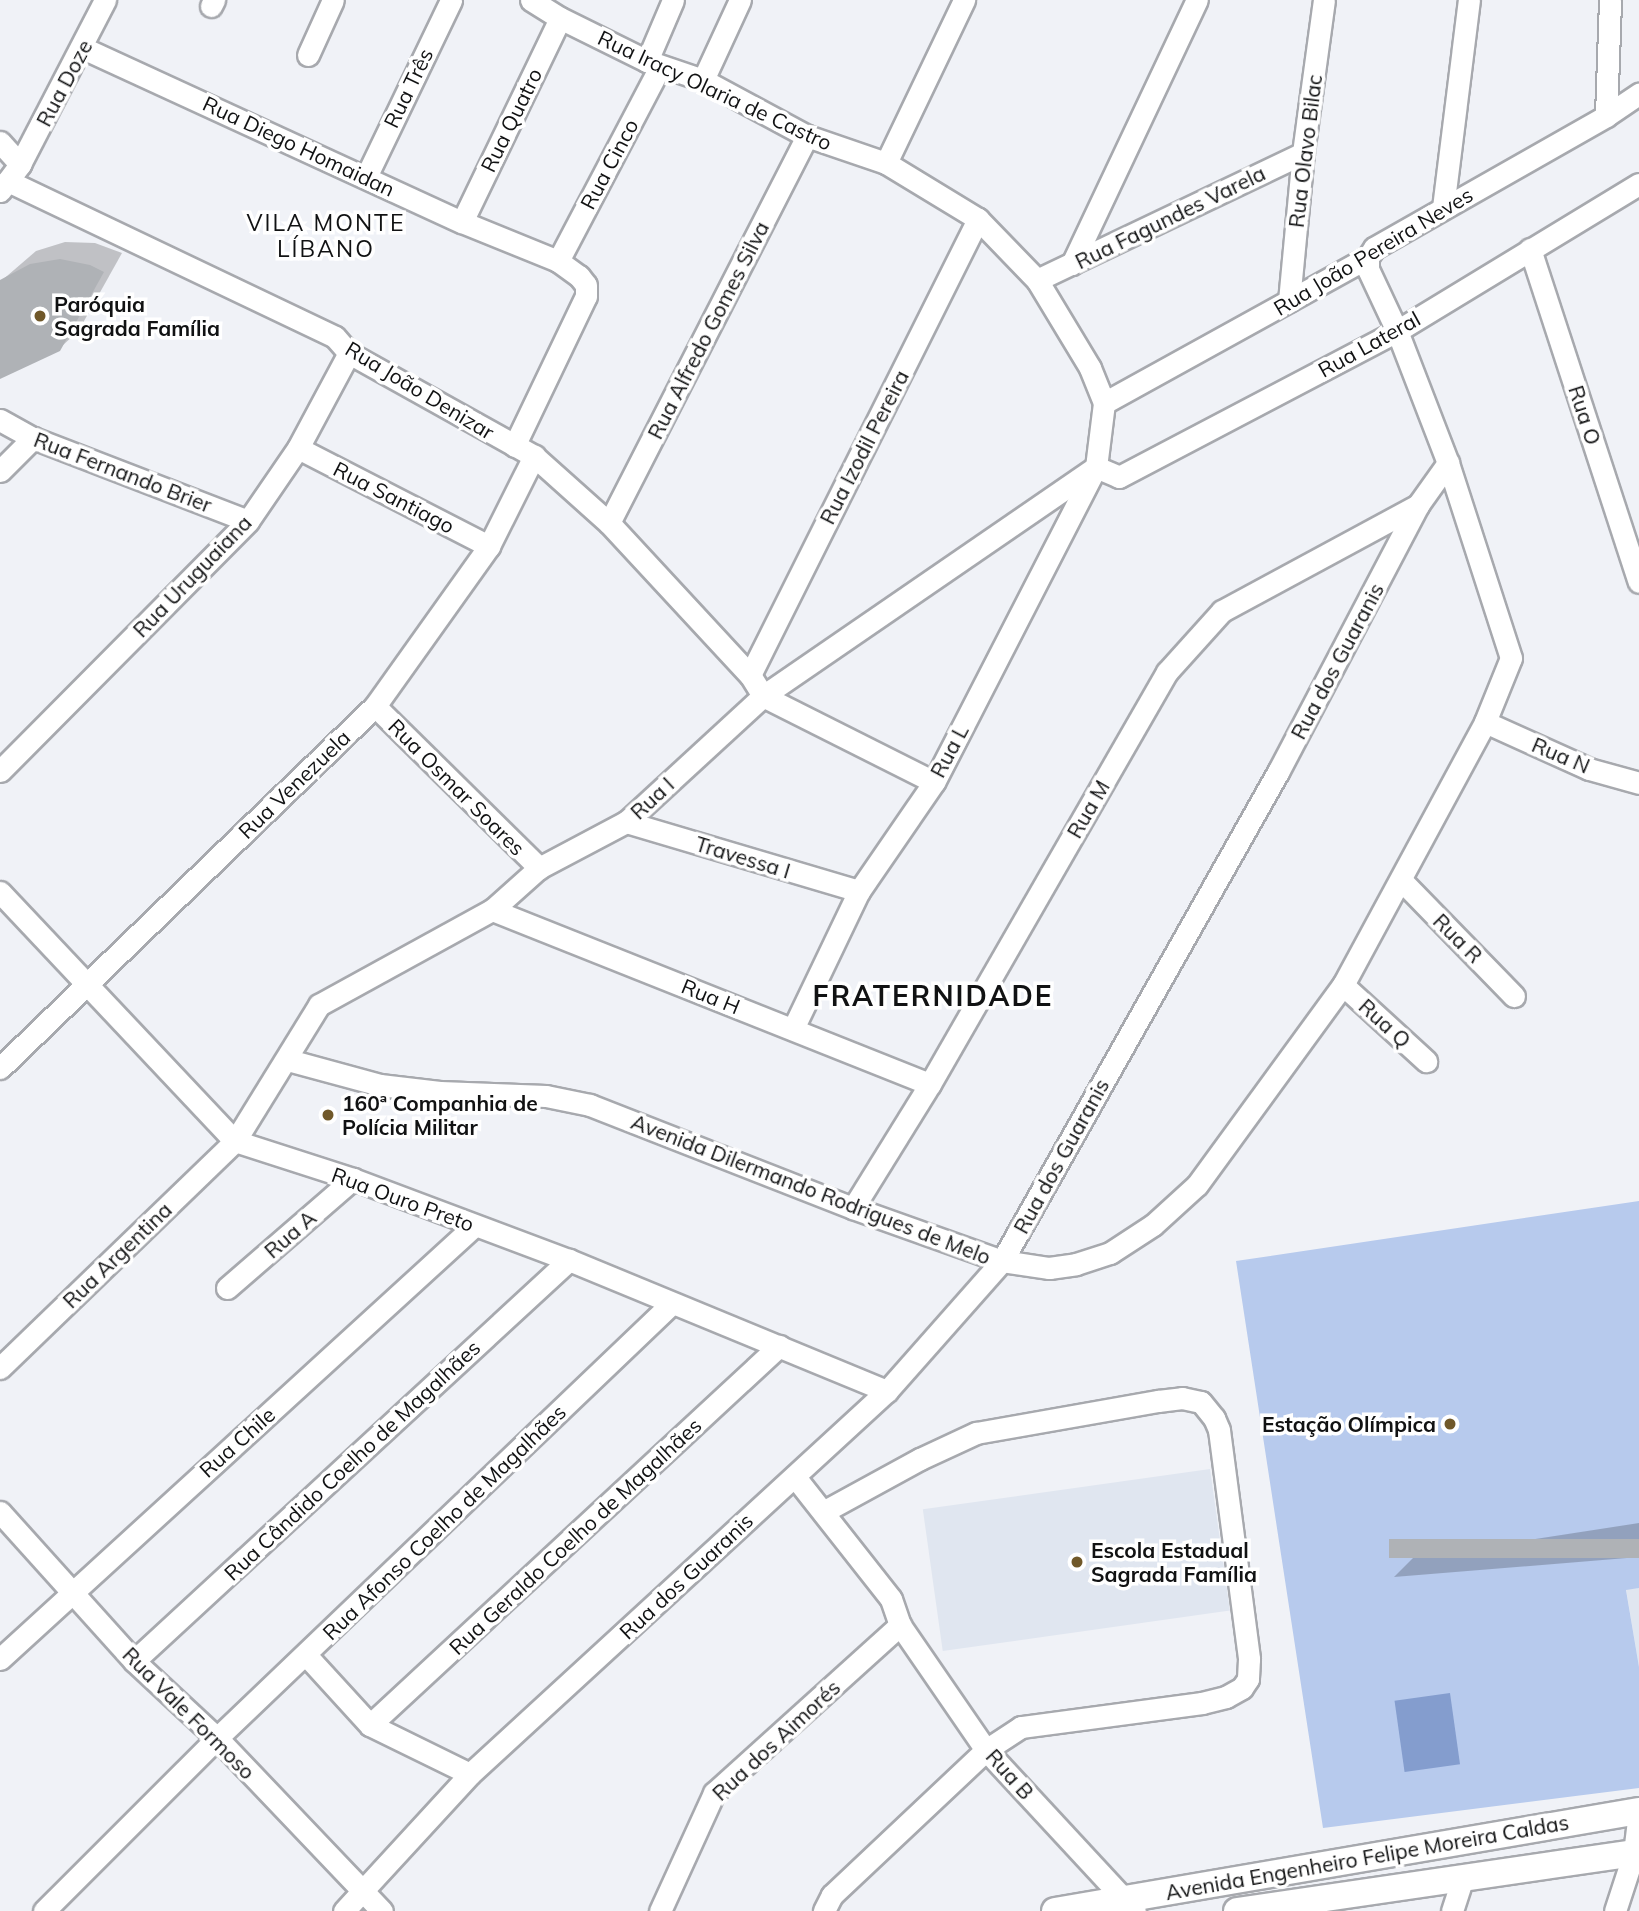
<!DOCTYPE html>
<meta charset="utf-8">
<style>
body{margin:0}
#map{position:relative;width:1639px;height:1911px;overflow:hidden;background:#f0f2f7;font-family:Mulish,sans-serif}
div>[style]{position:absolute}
.built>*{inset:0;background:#e0e6f0;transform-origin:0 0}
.green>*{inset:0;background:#b7caed}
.water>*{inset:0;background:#849dce;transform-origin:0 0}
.shadow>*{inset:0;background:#0003}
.building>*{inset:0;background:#afb2b6;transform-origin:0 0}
.roads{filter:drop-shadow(2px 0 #a7a9ae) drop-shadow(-2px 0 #a7a9ae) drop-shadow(0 2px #a7a9ae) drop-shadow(0 -2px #a7a9ae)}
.minor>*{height:21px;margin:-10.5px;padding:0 10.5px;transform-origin:10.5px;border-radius:10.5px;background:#fff}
.tertiary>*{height:26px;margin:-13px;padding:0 13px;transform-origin:13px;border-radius:13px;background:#fff}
.dots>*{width:19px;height:19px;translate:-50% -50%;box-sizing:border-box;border:4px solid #fff;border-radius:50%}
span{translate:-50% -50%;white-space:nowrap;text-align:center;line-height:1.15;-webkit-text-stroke:7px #fff;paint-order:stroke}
.street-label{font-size:21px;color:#111213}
.poi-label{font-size:21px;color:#111213;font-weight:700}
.left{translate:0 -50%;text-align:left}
.right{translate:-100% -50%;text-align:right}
.neighbourhood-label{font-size:23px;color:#111213;letter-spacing:2px}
.district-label{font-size:28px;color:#111213;font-weight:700;letter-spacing:2px}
</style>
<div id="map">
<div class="built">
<i style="left:1210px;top:1469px;width:143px;height:290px;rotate:82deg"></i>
<i style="clip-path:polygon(1639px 1588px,1639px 1667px,1626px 1589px)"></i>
</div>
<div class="green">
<i style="clip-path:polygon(1639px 1201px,1639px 1588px,1626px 1590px,1639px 1667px,1639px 1788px,1323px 1828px,1236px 1261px)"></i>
</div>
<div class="water">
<i style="left:1450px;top:1693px;width:72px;height:56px;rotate:82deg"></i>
</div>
<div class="shadow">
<i style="clip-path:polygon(65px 242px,95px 243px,122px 253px,79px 330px,59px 349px,0 377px,0 282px,36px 251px)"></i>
<i style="clip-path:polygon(1639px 1523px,1639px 1557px,1394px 1577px,1413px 1558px)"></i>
</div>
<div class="building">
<i style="clip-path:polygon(60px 259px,90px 265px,104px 272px,60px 351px,0 379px,0 280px,30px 264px)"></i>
<i style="left:1639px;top:1539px;width:19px;height:250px;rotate:90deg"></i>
</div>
<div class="roads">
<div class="minor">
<i style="left:531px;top:0;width:34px;rotate:32deg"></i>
<i style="left:560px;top:18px;width:97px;rotate:26.3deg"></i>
<i style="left:647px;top:61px;width:59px;rotate:18.7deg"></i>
<i style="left:703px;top:80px;width:118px;rotate:28.3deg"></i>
<i style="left:807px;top:136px;width:83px;rotate:18.9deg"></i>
<i style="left:886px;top:163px;width:108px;rotate:31.3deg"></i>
<i style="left:978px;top:219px;width:85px;rotate:46deg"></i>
<i style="left:1037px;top:280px;width:103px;rotate:58.9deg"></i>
<i style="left:1090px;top:368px;width:38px;rotate:68deg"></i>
<i style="left:1104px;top:403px;width:64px;rotate:97.1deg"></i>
<i style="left:1096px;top:467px;width:354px;rotate:117.2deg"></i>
<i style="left:934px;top:782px;width:132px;rotate:124.5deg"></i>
<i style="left:859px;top:891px;width:153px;rotate:115.6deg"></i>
<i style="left:211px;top:6px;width:7px;rotate:-63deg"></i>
<i style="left:83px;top:48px;width:417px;rotate:24.7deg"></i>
<i style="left:462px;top:222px;width:104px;rotate:22.1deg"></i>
<i style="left:558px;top:261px;width:26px;rotate:36deg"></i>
<i style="left:579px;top:276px;width:11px;rotate:52deg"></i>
<i style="left:586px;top:285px;width:11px;rotate:90deg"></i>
<i style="left:586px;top:296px;width:166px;rotate:115.6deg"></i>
<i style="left:308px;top:55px;width:60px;rotate:-65.6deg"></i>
<i style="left:647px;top:61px;width:66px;rotate:-66.9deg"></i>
<i style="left:703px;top:80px;width:88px;rotate:-65.2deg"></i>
<i style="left:1606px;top:116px;width:116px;rotate:-88deg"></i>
<i style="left:0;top:142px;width:30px;rotate:48deg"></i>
<i style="left:886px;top:163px;width:181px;rotate:-64.4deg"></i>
<i style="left:366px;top:177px;width:196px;rotate:-64.3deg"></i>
<i style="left:8px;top:181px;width:362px;rotate:25.5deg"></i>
<i style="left:335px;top:337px;width:21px;rotate:49deg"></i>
<i style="left:349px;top:353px;width:212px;rotate:29.1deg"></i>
<i style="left:534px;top:456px;width:101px;rotate:41.8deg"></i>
<i style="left:609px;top:523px;width:207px;rotate:47.2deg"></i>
<i style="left:750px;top:675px;width:25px;rotate:58deg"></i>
<i style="left:763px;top:696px;width:191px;rotate:26.7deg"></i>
<i style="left:0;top:191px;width:34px;rotate:-53deg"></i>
<i style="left:20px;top:164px;width:185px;rotate:-62.6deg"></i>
<i style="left:1443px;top:208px;width:210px;rotate:-82.9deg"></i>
<i style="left:462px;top:222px;width:226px;rotate:-64.3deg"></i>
<i style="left:1530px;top:249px;width:350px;rotate:71.9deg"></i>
<i style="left:558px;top:261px;width:219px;rotate:-62.3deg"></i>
<i style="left:1072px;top:264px;width:292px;rotate:-64.7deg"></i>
<i style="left:1037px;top:280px;width:295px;rotate:-25.5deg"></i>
<i style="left:1289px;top:301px;width:149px;rotate:-84.6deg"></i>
<i style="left:1303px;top:153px;width:154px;rotate:-82.2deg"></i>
<i style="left:1104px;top:403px;width:302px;rotate:-28.9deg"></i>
<i style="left:1368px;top:257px;width:11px;rotate:-56deg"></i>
<i style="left:1374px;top:248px;width:267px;rotate:-29.6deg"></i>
<i style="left:1606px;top:116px;width:40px;rotate:-34deg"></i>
<i style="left:0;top:420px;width:38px;rotate:29deg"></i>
<i style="left:33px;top:438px;width:230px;rotate:21.1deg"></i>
<i style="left:298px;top:448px;width:215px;rotate:27.2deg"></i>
<i style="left:1096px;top:467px;width:25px;rotate:23deg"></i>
<i style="left:1119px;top:477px;width:314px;rotate:-27.7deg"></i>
<i style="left:1397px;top:331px;width:283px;rotate:-31.3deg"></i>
<i style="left:0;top:471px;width:47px;rotate:-45deg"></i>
<i style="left:609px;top:523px;width:435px;rotate:-62.9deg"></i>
<i style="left:750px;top:675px;width:510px;rotate:-63.43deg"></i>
<i style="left:375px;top:706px;width:231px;rotate:44.6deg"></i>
<i style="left:1485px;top:722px;width:114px;rotate:24.3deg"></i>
<i style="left:1589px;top:769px;width:52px;rotate:15.6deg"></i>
<i style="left:0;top:771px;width:352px;rotate:-45.2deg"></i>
<i style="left:248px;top:521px;width:88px;rotate:-55.6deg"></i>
<i style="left:298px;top:448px;width:108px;rotate:-61.8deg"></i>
<i style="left:626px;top:822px;width:243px;rotate:16.5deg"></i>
<i style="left:1401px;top:880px;width:162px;rotate:45.8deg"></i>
<i style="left:0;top:892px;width:342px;rotate:46.7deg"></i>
<i style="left:235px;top:1141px;width:124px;rotate:17.9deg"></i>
<i style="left:353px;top:1179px;width:231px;rotate:20.6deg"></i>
<i style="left:569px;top:1260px;width:344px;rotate:22.4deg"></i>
<i style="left:492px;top:910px;width:471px;rotate:21.7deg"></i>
<i style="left:1343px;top:985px;width:113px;rotate:42.5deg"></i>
<i style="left:288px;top:1060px;width:95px;rotate:15.2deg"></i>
<i style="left:380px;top:1085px;width:60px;rotate:6.7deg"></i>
<i style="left:440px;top:1092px;width:106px;rotate:2.2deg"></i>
<i style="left:546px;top:1096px;width:45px;rotate:11.6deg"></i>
<i style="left:590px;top:1105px;width:282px;rotate:21.4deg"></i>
<i style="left:853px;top:1208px;width:158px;rotate:19.6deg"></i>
<i style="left:1002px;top:1261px;width:48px;rotate:8.5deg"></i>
<i style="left:1049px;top:1268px;width:27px;rotate:-8deg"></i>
<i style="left:1076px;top:1264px;width:36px;rotate:-18deg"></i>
<i style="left:1110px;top:1253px;width:51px;rotate:-33.1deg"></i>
<i style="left:1153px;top:1225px;width:59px;rotate:-42.3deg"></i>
<i style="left:1197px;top:1185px;width:248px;rotate:-53.9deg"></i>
<i style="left:1343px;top:985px;width:299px;rotate:-61.6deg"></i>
<i style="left:1485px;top:722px;width:69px;rotate:-67.9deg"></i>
<i style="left:1511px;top:658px;width:205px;rotate:-107.9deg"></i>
<i style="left:1448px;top:463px;width:142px;rotate:-111.1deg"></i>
<i style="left:1397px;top:331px;width:68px;rotate:-115.1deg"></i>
<i style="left:1368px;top:269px;width:12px;rotate:-90deg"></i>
<i style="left:0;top:1068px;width:521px;rotate:-43.99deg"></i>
<i style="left:375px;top:706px;width:196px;rotate:-54.5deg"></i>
<i style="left:489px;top:546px;width:101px;rotate:-63.4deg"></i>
<i style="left:853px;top:1208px;width:146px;rotate:-58.2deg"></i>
<i style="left:930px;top:1084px;width:475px;rotate:-60.1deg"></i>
<i style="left:1167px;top:672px;width:82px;rotate:-48deg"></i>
<i style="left:1222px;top:611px;width:223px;rotate:-28.4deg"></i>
<i style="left:227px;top:1288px;width:167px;rotate:-40.9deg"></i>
<i style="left:0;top:1368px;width:327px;rotate:-44deg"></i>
<i style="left:235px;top:1141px;width:160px;rotate:-58.3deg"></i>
<i style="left:319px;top:1005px;width:197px;rotate:-28.8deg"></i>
<i style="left:492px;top:910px;width:63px;rotate:-41.8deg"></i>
<i style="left:539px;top:868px;width:98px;rotate:-27.9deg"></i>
<i style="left:626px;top:822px;width:186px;rotate:-42.6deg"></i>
<i style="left:763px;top:696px;width:404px;rotate:-34.5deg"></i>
<i style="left:795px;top:1477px;width:155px;rotate:51.8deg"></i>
<i style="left:891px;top:1599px;width:28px;rotate:71deg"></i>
<i style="left:900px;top:1625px;width:152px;rotate:55.5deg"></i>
<i style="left:986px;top:1750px;width:219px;rotate:47.2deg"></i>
<i style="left:0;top:1512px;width:200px;rotate:48deg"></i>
<i style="left:134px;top:1661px;width:113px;rotate:42.9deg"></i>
<i style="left:217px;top:1738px;width:239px;rotate:46.4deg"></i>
<i style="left:823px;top:1512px;width:111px;rotate:-28.7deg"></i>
<i style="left:920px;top:1459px;width:62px;rotate:-24.9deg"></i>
<i style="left:976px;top:1433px;width:185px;rotate:-10deg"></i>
<i style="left:1158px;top:1401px;width:24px;rotate:-7deg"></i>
<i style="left:1182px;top:1398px;width:19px;rotate:12deg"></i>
<i style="left:1201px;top:1402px;width:21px;rotate:51deg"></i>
<i style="left:1214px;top:1418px;width:13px;rotate:67deg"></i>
<i style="left:1219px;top:1430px;width:231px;rotate:82.5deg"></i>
<i style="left:1249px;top:1659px;width:20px;rotate:93deg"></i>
<i style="left:1248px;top:1679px;width:11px;rotate:124deg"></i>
<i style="left:1242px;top:1688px;width:18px;rotate:151deg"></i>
<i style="left:1226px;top:1697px;width:25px;rotate:166deg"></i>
<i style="left:1202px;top:1703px;width:183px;rotate:172.4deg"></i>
<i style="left:1021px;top:1727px;width:42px;rotate:146.7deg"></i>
<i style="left:986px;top:1750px;width:212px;rotate:136.7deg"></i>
<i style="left:832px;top:1895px;width:18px;rotate:117deg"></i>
<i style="left:306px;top:1655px;width:95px;rotate:47.6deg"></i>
<i style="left:370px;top:1725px;width:111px;rotate:26.1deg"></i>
<i style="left:0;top:1659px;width:642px;rotate:-42.41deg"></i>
<i style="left:134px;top:1661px;width:592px;rotate:-42.67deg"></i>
<i style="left:370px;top:1725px;width:558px;rotate:-42.82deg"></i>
<i style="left:44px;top:1911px;width:245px;rotate:-45deg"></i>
<i style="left:217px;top:1738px;width:628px;rotate:-43.71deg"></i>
<i style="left:344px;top:1911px;width:186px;rotate:-47.4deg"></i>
<i style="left:470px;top:1774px;width:566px;rotate:-42.57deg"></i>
<i style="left:887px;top:1391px;width:174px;rotate:-48.5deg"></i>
<i style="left:1002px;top:1261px;width:562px;rotate:-60.56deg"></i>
<i style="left:1278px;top:772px;width:301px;rotate:-62.3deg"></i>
<i style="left:1418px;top:505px;width:52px;rotate:-54.5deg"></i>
<i style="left:660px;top:1911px;width:130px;rotate:-65.4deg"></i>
<i style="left:714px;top:1793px;width:251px;rotate:-42.1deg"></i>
<i style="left:1452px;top:1911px;width:35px;rotate:-72deg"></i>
<i style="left:1615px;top:1911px;width:61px;rotate:-71.9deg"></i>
<i style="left:1634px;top:1853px;width:41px;rotate:-83deg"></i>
</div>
<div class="tertiary">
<i style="left:1055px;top:1911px;width:592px;rotate:-9.72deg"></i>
<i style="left:1237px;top:1911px;width:401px;rotate:-8.3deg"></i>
<i style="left:1634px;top:1853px;width:7px;rotate:45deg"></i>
</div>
</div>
<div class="dots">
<i style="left:40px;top:316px;background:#705829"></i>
<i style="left:328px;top:1115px;background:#705829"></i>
<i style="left:1450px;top:1424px;background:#705829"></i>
<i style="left:1077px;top:1562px;background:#705829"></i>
</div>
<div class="street-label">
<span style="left:64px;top:83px;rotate:-62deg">Rua Doze</span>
<span style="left:408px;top:88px;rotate:-64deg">Rua Três</span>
<span style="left:715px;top:90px;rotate:25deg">Rua Iracy Olaria de Castro</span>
<span style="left:511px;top:120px;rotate:-64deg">Rua Quatro</span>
<span style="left:299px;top:146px;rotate:25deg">Rua Diego Homaidan</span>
<span style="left:1305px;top:151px;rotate:-83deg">Rua Olavo Bilac</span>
<span style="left:609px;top:164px;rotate:-62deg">Rua Cinco</span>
<span style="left:1170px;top:217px;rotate:-26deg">Rua Fagundes Varela</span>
<span style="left:1373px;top:251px;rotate:-31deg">Rua João Pereira Neves</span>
<span style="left:708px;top:330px;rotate:-63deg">Rua Alfredo Gomes Silva</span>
<span style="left:1369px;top:344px;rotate:-29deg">Rua Lateral</span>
<span style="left:420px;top:390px;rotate:31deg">Rua João Denizar</span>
<span style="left:1585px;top:415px;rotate:72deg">Rua O</span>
<span style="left:864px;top:447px;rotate:-63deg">Rua Izodil Pereira</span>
<span style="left:123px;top:472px;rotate:21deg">Rua Fernando Brier</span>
<span style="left:394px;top:497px;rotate:27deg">Rua Santiago</span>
<span style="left:192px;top:576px;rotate:-46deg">Rua Uruguaiana</span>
<span style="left:1337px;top:661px;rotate:-62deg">Rua dos Guaranis</span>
<span style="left:949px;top:751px;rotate:-62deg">Rua L</span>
<span style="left:1561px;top:755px;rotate:23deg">Rua N</span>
<span style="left:294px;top:784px;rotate:-44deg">Rua Venezuela</span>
<span style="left:457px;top:787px;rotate:45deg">Rua Osmar Soares</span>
<span style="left:652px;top:798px;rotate:-43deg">Rua I</span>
<span style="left:1088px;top:809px;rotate:-60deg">Rua M</span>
<span style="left:743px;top:857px;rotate:17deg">Travessa I</span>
<span style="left:1458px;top:938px;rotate:45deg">Rua R</span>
<span style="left:711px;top:996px;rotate:22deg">Rua H</span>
<span style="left:1385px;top:1023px;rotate:42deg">Rua Q</span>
<span style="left:1061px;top:1156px;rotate:-61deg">Rua dos Guaranis</span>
<span style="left:811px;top:1189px;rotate:21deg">Avenida Dilermando Rodrigues de Melo</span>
<span style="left:403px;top:1199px;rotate:20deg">Rua Ouro Preto</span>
<span style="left:290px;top:1234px;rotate:-41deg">Rua A</span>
<span style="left:117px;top:1255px;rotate:-44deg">Rua Argentina</span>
<span style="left:237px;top:1442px;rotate:-42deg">Rua Chile</span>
<span style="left:352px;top:1460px;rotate:-43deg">Rua Cândido Coelho de Magalhães</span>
<span style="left:444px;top:1522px;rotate:-44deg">Rua Afonso Coelho de Magalhães</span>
<span style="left:575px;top:1536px;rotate:-43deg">Rua Geraldo Coelho de Magalhães</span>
<span style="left:686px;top:1576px;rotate:-43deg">Rua dos Guaranis</span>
<span style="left:189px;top:1713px;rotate:45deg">Rua Vale Formoso</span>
<span style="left:776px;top:1740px;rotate:-43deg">Rua dos Aimorés</span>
<span style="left:1010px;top:1774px;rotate:48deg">Rua B</span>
<span style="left:1367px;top:1857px;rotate:-10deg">Avenida Engenheiro Felipe Moreira Caldas</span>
</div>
<div class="poi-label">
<span class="left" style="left:54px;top:316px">Paróquia<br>Sagrada Família</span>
<span class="left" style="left:342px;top:1115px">160ª Companhia de<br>Polícia Militar</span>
<span class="right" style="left:1436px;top:1424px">Estação Olímpica</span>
<span class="left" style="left:1091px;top:1562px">Escola Estadual<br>Sagrada Família</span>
</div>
<div class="neighbourhood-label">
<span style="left:326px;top:236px">VILA MONTE<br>LÍBANO</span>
</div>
<div class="district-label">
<span style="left:933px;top:996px">FRATERNIDADE</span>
</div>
</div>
